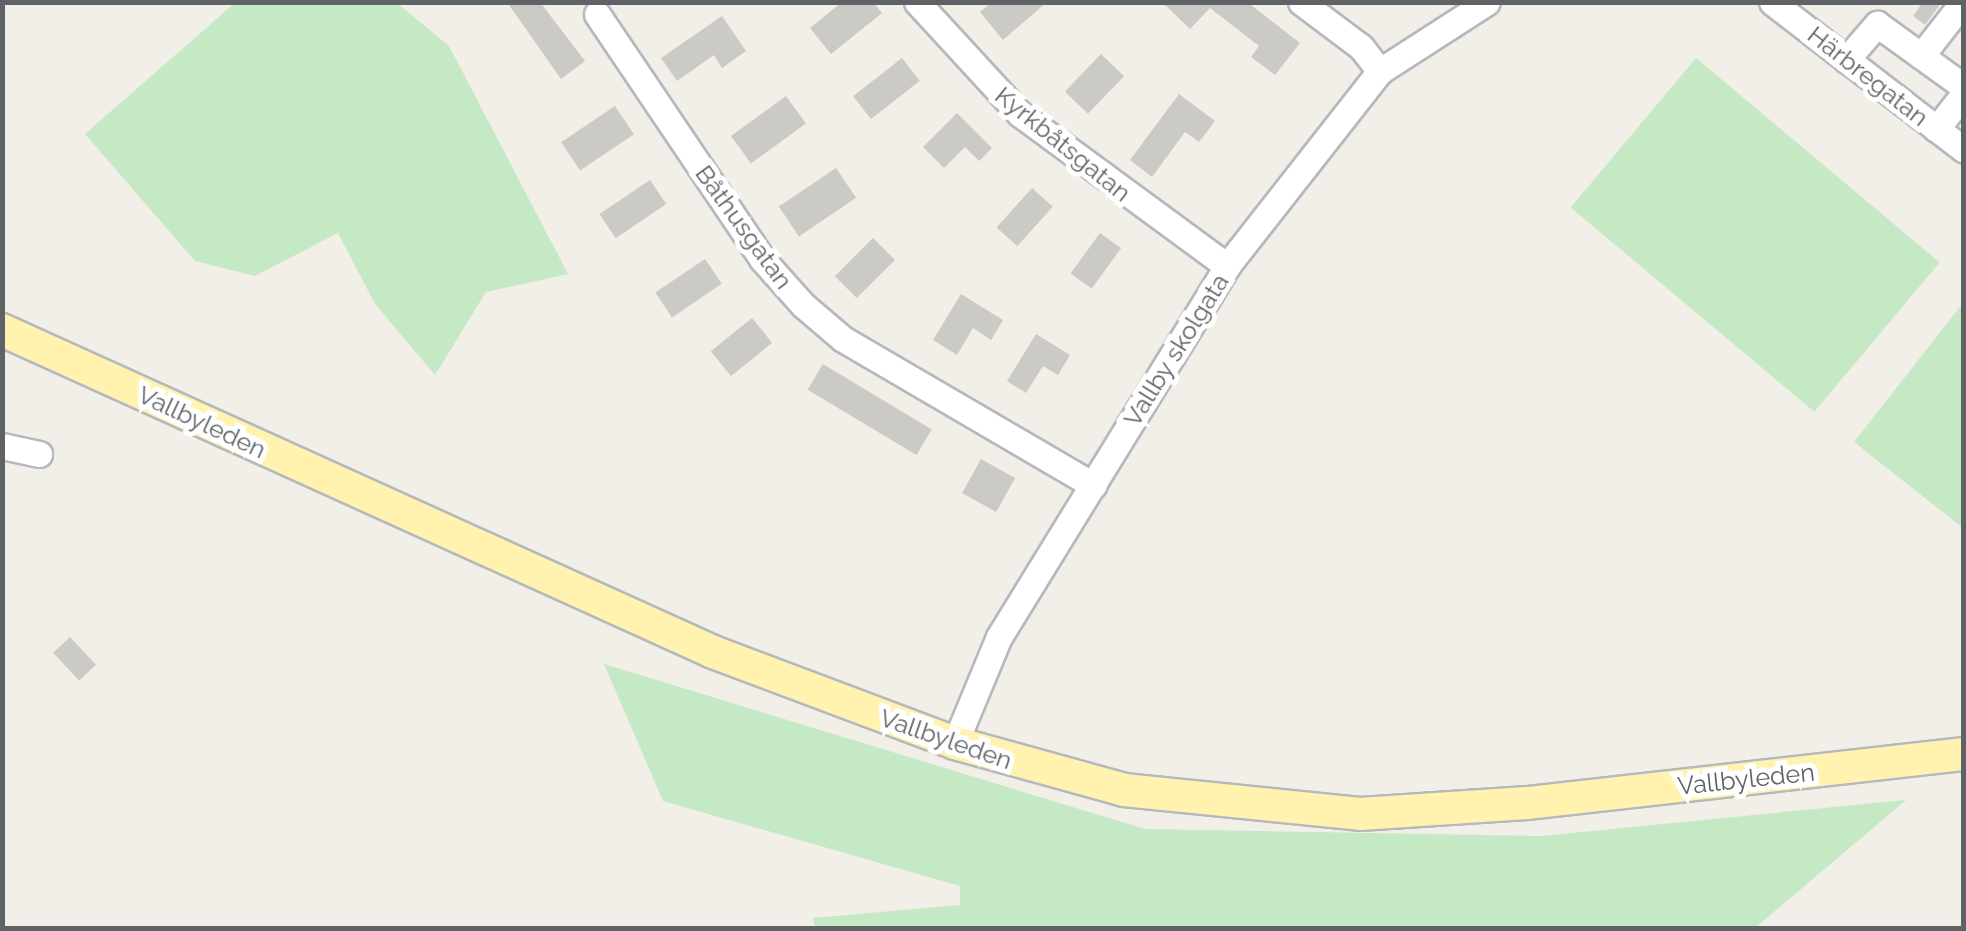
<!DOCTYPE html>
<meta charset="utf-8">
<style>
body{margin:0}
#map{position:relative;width:1966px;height:931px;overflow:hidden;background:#f1efe8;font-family:Raleway,sans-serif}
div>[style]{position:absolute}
.green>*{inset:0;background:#c5e8c5;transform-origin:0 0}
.building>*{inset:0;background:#cccac5;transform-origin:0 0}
.roads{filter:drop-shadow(2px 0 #b5b8bc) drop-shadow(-2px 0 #b5b8bc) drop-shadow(0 2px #b5b8bc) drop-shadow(0 -2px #b5b8bc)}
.minor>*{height:25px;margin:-12.5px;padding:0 12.5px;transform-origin:12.5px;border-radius:12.5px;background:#fff}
.major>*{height:32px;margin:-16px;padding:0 16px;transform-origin:16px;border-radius:16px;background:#fff3af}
span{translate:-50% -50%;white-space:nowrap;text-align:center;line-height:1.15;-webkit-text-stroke:10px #fff;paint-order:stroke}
.street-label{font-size:25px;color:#5f6368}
.frame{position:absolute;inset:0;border:5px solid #5f6368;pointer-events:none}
</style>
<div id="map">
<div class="green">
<i style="clip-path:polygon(236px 2px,397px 3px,449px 46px,568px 274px,486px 292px,435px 375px,375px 304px,338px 233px,255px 276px,195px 261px,85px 134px)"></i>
<i style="left:1696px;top:58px;width:318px;height:195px;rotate:40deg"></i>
<i style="clip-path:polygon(1963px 303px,1963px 528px,1854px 442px)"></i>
<i style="clip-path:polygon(604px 664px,1145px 829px,1541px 836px,1906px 800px,1755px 928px,815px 928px,813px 918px,960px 905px,960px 886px,663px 801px)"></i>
</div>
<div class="building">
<i style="clip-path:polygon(507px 2px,540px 2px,585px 61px,561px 79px)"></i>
<i style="clip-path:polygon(842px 2px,873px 2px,882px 13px,831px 54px,810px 28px)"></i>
<i style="clip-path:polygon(992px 2px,1047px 2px,1003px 40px,980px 12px)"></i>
<i style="clip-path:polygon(1162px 2px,1247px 2px,1300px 43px,1275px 75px,1251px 57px,1259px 46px,1210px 8px,1190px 29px)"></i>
<i style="clip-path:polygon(1923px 2px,1942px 2px,1925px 25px,1913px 16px)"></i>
<i style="clip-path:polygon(722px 16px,746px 51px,722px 68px,714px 55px,677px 81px,661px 58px)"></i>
<i style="left:1101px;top:54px;width:32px;height:52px;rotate:44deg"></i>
<i style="left:902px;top:58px;width:29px;height:62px;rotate:52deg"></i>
<i style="clip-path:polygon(1179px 94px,1215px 121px,1199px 142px,1185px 132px,1152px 177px,1130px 160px)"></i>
<i style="left:786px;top:96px;width:34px;height:68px;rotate:54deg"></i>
<i style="left:615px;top:106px;width:34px;height:65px;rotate:56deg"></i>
<i style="clip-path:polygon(957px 113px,992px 148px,979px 161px,965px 147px,944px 168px,923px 147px)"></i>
<i style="left:836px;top:168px;width:36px;height:69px;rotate:56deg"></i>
<i style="left:650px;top:180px;width:29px;height:61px;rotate:56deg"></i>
<i style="left:1032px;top:188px;width:28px;height:53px;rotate:42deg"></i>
<i style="left:1100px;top:233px;width:26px;height:50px;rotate:36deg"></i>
<i style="left:873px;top:238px;width:31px;height:54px;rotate:45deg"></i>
<i style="left:705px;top:259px;width:30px;height:60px;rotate:56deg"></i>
<i style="clip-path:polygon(961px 294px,1003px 320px,991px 340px,973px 328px,957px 355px,933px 340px)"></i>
<i style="left:752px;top:318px;width:32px;height:53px;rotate:51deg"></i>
<i style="clip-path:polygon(1036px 334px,1070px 355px,1058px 375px,1043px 366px,1026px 393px,1007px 381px)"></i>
<i style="left:823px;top:364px;width:127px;height:30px;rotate:31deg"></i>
<i style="left:981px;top:459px;width:39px;height:39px;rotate:29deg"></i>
<i style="left:70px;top:637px;width:38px;height:23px;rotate:47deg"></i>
</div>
<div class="roads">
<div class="minor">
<i style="left:917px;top:2px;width:152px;rotate:47.4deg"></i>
<i style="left:1020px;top:114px;width:257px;rotate:36.3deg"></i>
<i style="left:1301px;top:2px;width:75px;rotate:36.9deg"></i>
<i style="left:1361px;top:47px;width:31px;rotate:52deg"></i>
<i style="left:1772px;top:2px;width:242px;rotate:37.6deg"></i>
<i style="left:597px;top:14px;width:295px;rotate:56deg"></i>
<i style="left:762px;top:259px;width:62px;rotate:48.3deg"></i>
<i style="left:803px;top:305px;width:52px;rotate:40.4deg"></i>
<i style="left:843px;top:339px;width:290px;rotate:30.3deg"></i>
<i style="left:1921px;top:56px;width:68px;rotate:-52.1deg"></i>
<i style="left:1846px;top:60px;width:48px;rotate:-49.3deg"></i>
<i style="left:1877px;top:24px;width:107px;rotate:35.9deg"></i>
<i style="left:1936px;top:129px;width:45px;rotate:-51.3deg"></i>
<i style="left:2px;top:446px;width:38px;rotate:12deg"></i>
<i style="left:955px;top:743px;width:115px;rotate:-67.5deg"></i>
<i style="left:999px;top:637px;width:435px;rotate:-58.4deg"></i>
<i style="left:1227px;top:266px;width:248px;rotate:-51.9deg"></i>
<i style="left:1380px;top:71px;width:127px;rotate:-32.8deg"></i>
</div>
<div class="major">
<i style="left:2px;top:330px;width:781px;rotate:24.36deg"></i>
<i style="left:713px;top:652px;width:259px;rotate:20.6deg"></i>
<i style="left:955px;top:743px;width:175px;rotate:15.5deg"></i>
<i style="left:1124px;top:790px;width:237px;rotate:5.8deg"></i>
<i style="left:1360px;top:814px;width:167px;rotate:-3.8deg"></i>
<i style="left:1527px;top:803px;width:440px;rotate:-6.4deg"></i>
</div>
</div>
<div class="street-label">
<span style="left:1868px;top:76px;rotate:38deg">Härbregatan</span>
<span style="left:1063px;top:144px;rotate:39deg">Kyrkbåtsgatan</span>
<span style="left:744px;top:227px;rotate:54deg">Båthusgatan</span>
<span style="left:1176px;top:350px;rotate:-58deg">Vallby skolgata</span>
<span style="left:202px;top:422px;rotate:25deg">Vallbyleden</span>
<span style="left:946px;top:739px;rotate:19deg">Vallbyleden</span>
<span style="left:1746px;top:779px;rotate:-6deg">Vallbyleden</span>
</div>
<div class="frame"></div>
</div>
